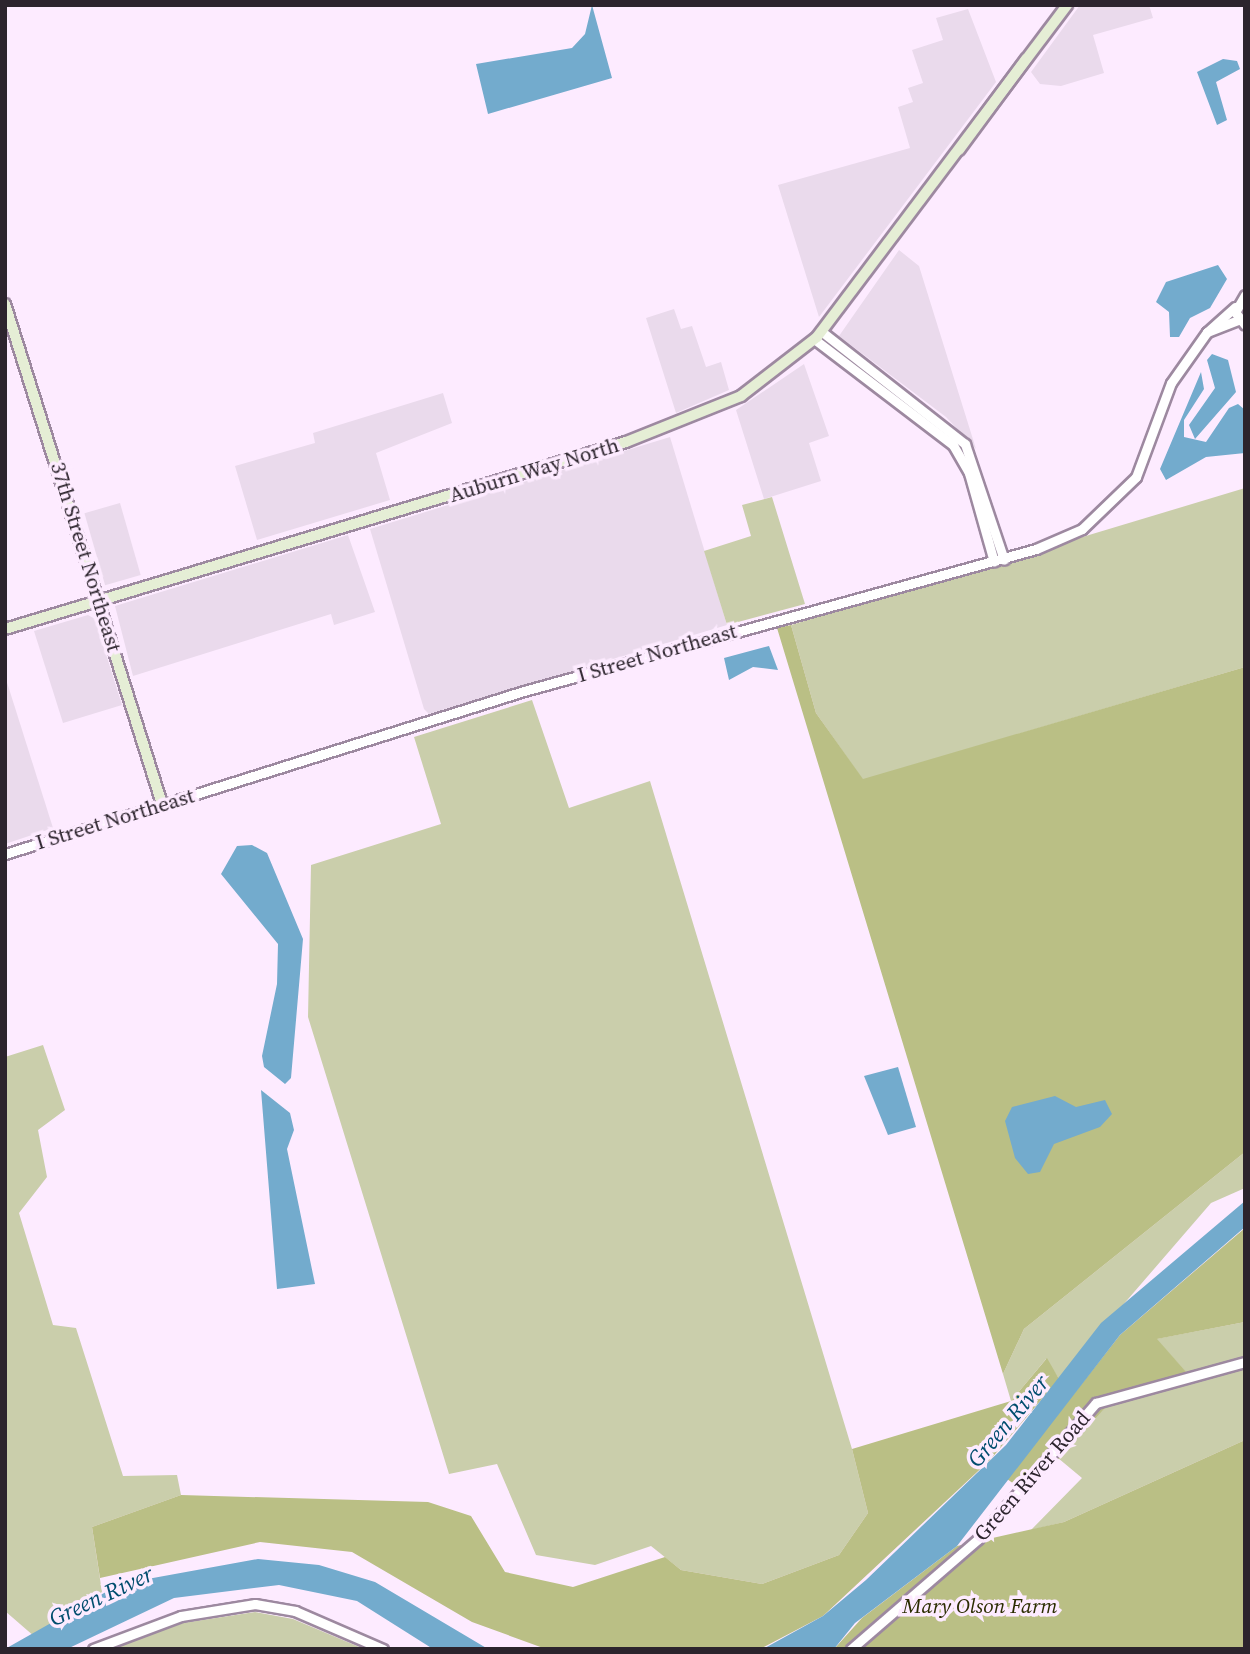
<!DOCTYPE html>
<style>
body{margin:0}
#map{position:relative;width:1250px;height:1654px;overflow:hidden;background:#fdebff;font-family:"Source Serif 4",serif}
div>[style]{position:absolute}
.commercial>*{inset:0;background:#eadaec;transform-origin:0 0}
.green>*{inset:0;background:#caceab}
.forest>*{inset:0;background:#babf85}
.water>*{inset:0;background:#73abcd}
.roads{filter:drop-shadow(2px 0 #9d89a0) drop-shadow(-2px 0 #9d89a0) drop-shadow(0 2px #9d89a0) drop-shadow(0 -2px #9d89a0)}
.tertiary>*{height:9px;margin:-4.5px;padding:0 4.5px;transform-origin:4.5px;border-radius:4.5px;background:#fff}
.secondary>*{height:10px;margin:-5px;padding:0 5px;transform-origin:5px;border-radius:5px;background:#e5eed5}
span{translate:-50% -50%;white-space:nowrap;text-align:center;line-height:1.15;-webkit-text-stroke:7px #fdebff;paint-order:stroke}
.street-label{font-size:21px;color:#2c242d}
.park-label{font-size:21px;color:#2b2c00;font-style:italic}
.water-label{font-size:23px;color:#004d6e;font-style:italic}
.frame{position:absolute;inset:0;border:7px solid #2c242d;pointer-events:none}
</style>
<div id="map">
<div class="commercial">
<i style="clip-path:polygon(1080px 5px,1149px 5px,1153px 18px,1093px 35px,1104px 73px,1061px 86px,1040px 84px,1031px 72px)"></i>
<i style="clip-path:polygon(968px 9px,996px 82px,819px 317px,778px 185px,910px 148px,898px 107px,913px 102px,908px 88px,923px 83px,912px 50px,943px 40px,936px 18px)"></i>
<i style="clip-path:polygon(899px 250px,919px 266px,976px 449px,946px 417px,839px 336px)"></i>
<i style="clip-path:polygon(674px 309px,681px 329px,692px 326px,706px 367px,721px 362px,729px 390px,676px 413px,646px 318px)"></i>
<i style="clip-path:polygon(804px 364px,829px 436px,809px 443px,821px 481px,764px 499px,736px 410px)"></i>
<i style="clip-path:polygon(443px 393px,452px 423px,376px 453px,390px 500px,257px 540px,235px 466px,315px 443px,313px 433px)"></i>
<i style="clip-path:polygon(670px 437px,727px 625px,429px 714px,424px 709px,370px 529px)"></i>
<i style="left:120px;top:503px;width:75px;height:37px;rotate:74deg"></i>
<i style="clip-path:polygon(348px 535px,375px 612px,334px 625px,331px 614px,133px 676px,115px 606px)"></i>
<i style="clip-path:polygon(88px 615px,95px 619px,122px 705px,63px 723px,34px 631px)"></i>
<i style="clip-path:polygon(5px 676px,53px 828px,5px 844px)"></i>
</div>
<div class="green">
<i style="clip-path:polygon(1245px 488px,1245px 667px,863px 780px,816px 713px,791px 625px)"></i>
<i style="clip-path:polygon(772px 497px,805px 604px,727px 625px,704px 551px,751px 536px,742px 505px)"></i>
<i style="clip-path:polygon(532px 700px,569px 808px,650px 781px,852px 1449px,868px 1513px,839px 1555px,762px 1584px,681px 1570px,651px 1546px,595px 1565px,536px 1555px,497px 1464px,449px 1474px,308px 1017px,311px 865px,441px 824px,414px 737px)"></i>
<i style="clip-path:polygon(43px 1045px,65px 1110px,38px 1130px,47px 1177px,19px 1213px,53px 1325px,76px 1328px,123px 1476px,177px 1475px,181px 1495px,92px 1527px,102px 1592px,35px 1637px,5px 1611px,5px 1057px)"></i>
<i style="clip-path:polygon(1245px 1152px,1245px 1188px,1211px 1203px,1059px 1379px,1046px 1359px,1011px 1401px,1003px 1374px,1024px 1329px)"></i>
<i style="clip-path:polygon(1245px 1322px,1245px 1440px,1064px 1522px,1031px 1530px,1082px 1478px,1058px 1458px,1107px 1406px,1196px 1383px,1156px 1339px)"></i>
<i style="clip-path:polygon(255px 1612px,293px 1619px,364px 1649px,110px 1649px,183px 1623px)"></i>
</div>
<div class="forest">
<i style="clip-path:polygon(791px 625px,816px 713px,863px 779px,1245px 667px,1245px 1152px,1024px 1329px,1003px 1374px,777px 628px)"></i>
<i style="clip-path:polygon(1245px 1228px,1245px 1322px,1157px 1339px,1196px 1383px,1107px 1406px,1027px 1493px,1007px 1479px,1120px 1335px)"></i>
<i style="clip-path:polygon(1047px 1358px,1059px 1379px,990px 1460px,823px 1616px,760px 1649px,546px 1649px,472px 1622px,352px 1552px,260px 1542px,100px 1578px,92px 1527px,181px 1495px,428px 1502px,471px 1516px,505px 1572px,573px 1587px,665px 1557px,681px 1570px,762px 1584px,839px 1555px,868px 1513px,852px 1449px,1011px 1401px)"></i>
<i style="clip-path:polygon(1245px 1440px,1245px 1649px,835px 1648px,862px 1618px,957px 1546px,1064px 1522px)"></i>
</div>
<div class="water">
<i style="clip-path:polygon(592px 5px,612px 78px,488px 114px,476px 64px,572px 48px,585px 34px)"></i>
<i style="clip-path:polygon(1223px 59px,1237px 61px,1240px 69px,1216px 82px,1227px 120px,1217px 125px,1197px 72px)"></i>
<i style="clip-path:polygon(1218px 265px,1227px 279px,1210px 308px,1190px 318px,1179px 337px,1170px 337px,1169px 312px,1156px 302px,1166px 282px)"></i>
<i style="clip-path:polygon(1212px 354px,1228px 360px,1236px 392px,1195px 439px,1189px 425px,1215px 388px,1207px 360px)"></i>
<i style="clip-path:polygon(1201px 372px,1204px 389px,1184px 420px,1184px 437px,1206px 442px,1229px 408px,1238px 404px,1245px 410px,1245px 453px,1206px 457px,1166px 480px,1160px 469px)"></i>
<i style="clip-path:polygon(769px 646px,778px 670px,753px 667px,729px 680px,724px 658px)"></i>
<i style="clip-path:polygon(252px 845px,267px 853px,303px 939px,291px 1078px,285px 1084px,264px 1067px,262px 1056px,277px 984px,278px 944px,221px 874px,237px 846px)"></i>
<i style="clip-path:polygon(898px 1067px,916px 1127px,888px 1135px,864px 1076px)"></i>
<i style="clip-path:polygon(261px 1090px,290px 1113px,294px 1130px,287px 1149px,315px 1284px,277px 1289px)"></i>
<i style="clip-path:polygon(1055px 1096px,1076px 1107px,1105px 1100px,1112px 1114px,1100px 1127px,1054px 1144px,1040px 1172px,1028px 1174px,1015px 1158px,1005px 1121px,1012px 1107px)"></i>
<i style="clip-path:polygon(1245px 1201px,1245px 1227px,1120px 1335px,957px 1546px,855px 1623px,834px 1649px,763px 1649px,823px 1616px,866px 1580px,1006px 1445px,1101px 1323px)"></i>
<i style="clip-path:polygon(258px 1559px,319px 1565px,375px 1582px,488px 1649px,433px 1649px,357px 1601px,279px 1585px,174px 1598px,67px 1649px,5px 1649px,120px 1584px)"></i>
</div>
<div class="roads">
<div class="tertiary">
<i style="left:1245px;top:295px;width:20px;rotate:120deg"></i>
<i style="left:1235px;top:312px;width:16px;rotate:52deg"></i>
<i style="left:1235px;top:307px;width:38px;rotate:138deg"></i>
<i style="left:1207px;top:332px;width:33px;rotate:-21deg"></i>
<i style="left:821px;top:331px;width:183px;rotate:38.1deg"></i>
<i style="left:965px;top:444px;width:122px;rotate:71.4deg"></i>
<i style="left:814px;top:339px;width:175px;rotate:37.3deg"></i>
<i style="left:953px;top:445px;width:32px;rotate:60deg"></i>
<i style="left:969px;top:473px;width:92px;rotate:74.3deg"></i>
<i style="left:5px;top:854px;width:544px;rotate:-17.44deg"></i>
<i style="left:524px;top:691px;width:531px;rotate:-15.5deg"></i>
<i style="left:1036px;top:549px;width:50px;rotate:-23.5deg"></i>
<i style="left:1082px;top:529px;width:75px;rotate:-43.9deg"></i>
<i style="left:1136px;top:477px;width:100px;rotate:-69.6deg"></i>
<i style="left:1171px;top:383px;width:62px;rotate:-54.8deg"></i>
<i style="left:93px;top:1649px;width:94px;rotate:-20.6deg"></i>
<i style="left:181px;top:1616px;width:75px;rotate:-9.2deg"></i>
<i style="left:255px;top:1604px;width:41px;rotate:9.9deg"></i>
<i style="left:295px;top:1611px;width:96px;rotate:23.4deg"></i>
<i style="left:851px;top:1649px;width:168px;rotate:-40.9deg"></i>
<i style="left:978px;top:1539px;width:180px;rotate:-49.1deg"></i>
<i style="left:1096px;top:1403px;width:155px;rotate:-15.4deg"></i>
</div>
<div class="secondary">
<i style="left:959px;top:150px;width:113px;rotate:-53.6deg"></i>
<i style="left:5px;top:304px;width:524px;rotate:72.57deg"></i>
<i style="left:5px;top:629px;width:649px;rotate:-16.76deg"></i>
<i style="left:626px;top:442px;width:124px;rotate:-21.8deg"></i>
<i style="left:741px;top:396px;width:96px;rotate:-37.8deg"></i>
<i style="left:817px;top:337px;width:416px;rotate:-53deg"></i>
</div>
</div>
<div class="street-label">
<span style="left:534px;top:470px;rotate:-17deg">Auburn Way North</span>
<span style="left:86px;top:557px;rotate:73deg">37th Street Northeast</span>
<span style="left:657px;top:653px;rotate:-16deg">I Street Northeast</span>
<span style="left:115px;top:819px;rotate:-17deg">I Street Northeast</span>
<span style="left:1032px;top:1476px;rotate:-49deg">Green River Road</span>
</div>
<div class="park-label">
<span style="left:980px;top:1606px">Mary Olson Farm</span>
</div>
<div class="water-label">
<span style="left:1008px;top:1421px;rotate:-50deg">Green River</span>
<span style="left:101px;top:1596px;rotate:-25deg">Green River</span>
</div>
<div class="frame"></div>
</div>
